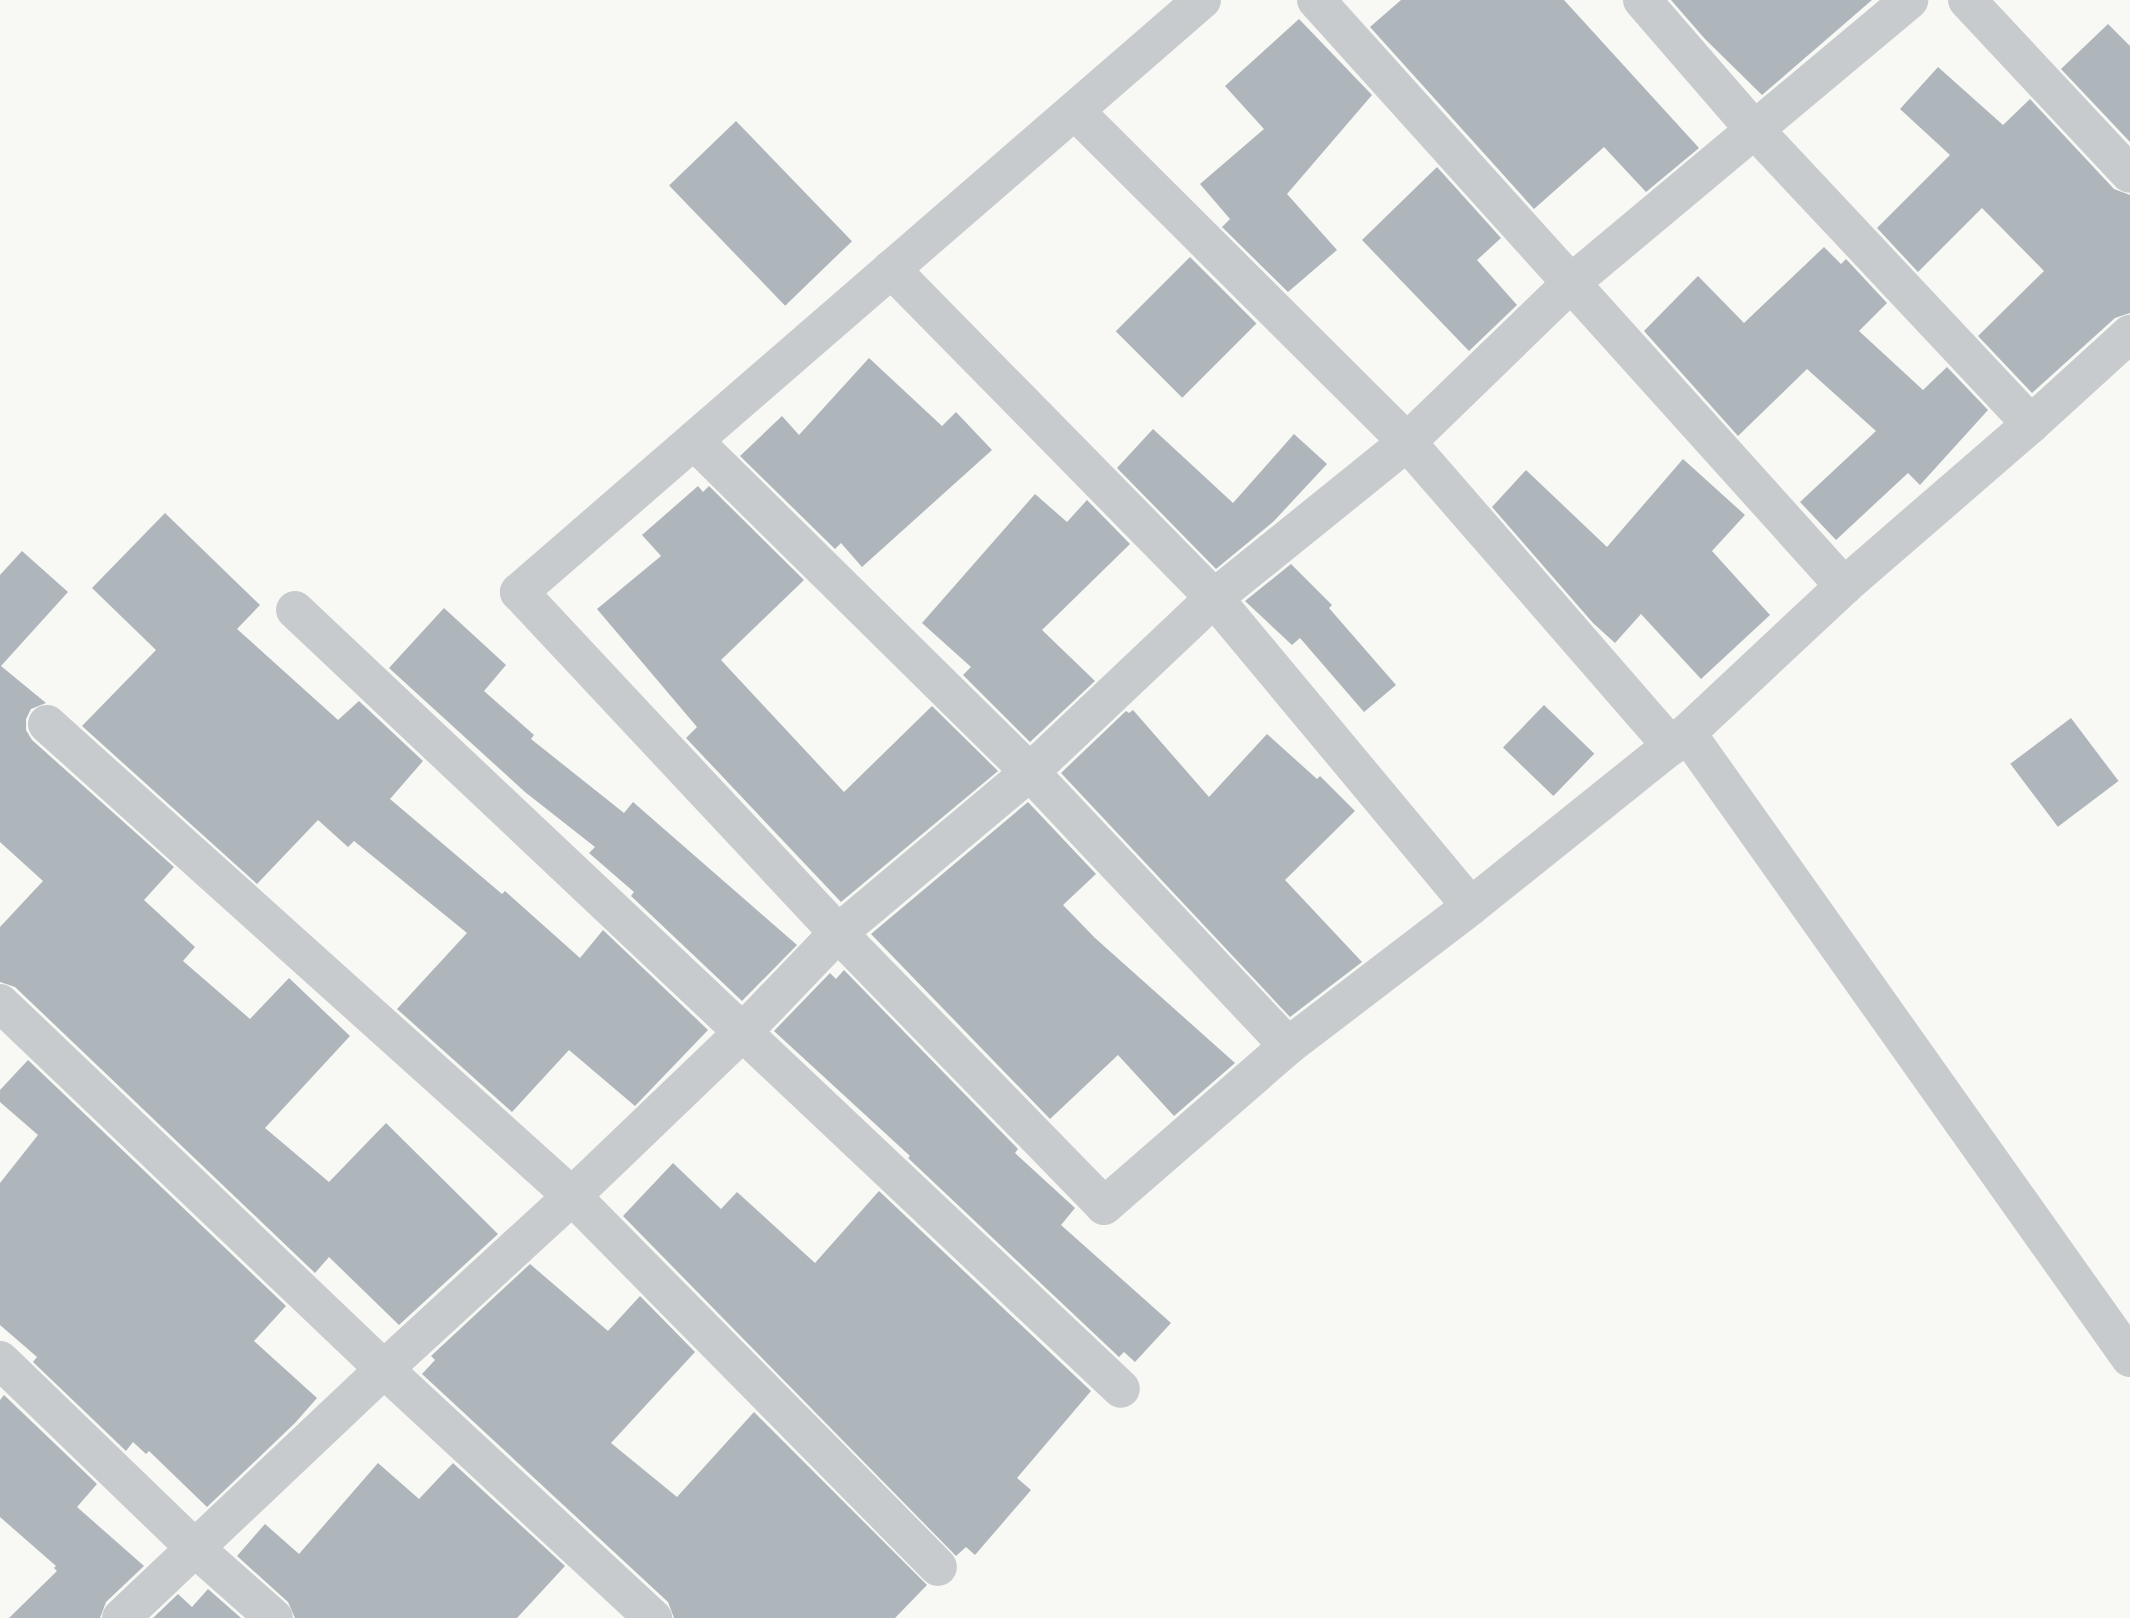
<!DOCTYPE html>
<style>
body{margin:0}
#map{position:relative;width:2130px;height:1618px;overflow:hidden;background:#f8f8f4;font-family:"Golos Text",sans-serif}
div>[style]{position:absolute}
.building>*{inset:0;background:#aeb6bc;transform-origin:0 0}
.minor>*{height:38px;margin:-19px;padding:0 19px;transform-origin:19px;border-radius:19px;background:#c7cbce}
span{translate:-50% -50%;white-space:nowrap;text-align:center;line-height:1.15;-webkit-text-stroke:7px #fff;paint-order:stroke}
</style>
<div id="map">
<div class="building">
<i style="clip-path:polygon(1401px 0,1564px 0,1699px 148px,1646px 192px,1604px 147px,1534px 209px,1370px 27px)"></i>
<i style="clip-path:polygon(1671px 0,1872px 0,1762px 95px,1705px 39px)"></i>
<i style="clip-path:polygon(1299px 19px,1372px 95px,1287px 194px,1337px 250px,1288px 292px,1222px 227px,1230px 219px,1200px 184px,1264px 129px,1225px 86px)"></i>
<i style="clip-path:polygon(2108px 24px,2130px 46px,2130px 142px,2061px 69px)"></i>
<i style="clip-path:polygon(1938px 67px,2003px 125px,2030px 99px,2114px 189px,2130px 195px,2130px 313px,2115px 318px,2032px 393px,1978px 336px,2044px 271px,1982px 208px,1918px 272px,1877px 228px,1950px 155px,1900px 109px)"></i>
<i style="left:736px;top:121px;width:167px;height:93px;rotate:46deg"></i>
<i style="clip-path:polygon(1437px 167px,1501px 238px,1477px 260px,1517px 305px,1469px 351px,1362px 240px)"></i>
<i style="clip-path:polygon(1824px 247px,1841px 264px,1846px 259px,1887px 303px,1859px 331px,1923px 390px,1947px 367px,1988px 410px,1920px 485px,1908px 473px,1836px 540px,1800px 502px,1876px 431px,1807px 369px,1738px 436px,1644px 331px,1698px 276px,1744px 323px)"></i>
<i style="left:1190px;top:257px;width:94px;height:105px;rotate:45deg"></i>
<i style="clip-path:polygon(869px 358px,942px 426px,956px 412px,992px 450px,862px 567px,841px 543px,835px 549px,740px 456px,782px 416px,799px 435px)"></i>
<i style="clip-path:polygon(1153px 429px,1233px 503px,1294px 434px,1327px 464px,1274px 521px,1216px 569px,1117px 468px)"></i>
<i style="clip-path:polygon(1683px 459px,1745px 515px,1712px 551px,1770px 615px,1701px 679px,1641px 614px,1615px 643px,1593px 623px,1492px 507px,1526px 470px,1607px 547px)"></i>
<i style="clip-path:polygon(698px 486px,703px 492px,709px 486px,804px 580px,721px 660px,844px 792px,932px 706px,998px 771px,841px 902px,686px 738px,697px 727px,597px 609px,661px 556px,642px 535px)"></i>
<i style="clip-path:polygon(1035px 494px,1067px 522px,1087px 500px,1130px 544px,1042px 630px,1095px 681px,1030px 742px,963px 675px,971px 667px,922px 623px)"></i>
<i style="clip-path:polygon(165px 513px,260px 605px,237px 629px,338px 720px,359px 701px,423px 761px,390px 799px,502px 894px,505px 891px,580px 958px,603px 930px,708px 1030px,635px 1106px,569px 1050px,512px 1112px,397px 1009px,467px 933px,354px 841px,348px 847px,318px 820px,257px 884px,82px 726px,156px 650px,92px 588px)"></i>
<i style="clip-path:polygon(22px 551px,68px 592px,1px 666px,46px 703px,31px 709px,26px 719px,26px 730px,32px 740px,174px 867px,144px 900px,195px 947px,183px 961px,250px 1019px,289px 978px,350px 1036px,265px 1128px,329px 1182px,386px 1123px,498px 1234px,399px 1325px,329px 1257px,315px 1273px,15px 987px,0 982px,0 927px,43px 881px,0 842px,0 575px)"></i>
<i style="clip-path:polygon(1291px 564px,1332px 605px,1329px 608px,1396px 685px,1364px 712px,1300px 638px,1292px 645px,1245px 601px)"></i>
<i style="clip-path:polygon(444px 608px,506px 665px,484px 691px,534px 735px,531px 739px,624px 813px,633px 802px,797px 945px,742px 1001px,631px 896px,634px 892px,589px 853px,595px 847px,525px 792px,389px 668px)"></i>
<i style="left:1544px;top:705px;width:70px;height:59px;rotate:44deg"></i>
<i style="clip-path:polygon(1133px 710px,1209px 797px,1267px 734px,1317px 779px,1320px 776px,1355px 811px,1285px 880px,1362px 962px,1290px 1017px,1061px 773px,1126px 711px,1129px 713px)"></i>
<i style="left:2071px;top:718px;width:79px;height:76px;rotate:53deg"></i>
<i style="clip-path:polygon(1028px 802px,1096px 874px,1063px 905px,1095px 938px,1235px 1063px,1174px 1116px,1118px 1055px,1050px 1119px,871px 934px)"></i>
<i style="clip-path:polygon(844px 970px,1018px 1149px,1015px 1153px,1075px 1208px,1061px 1225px,1171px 1323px,1135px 1362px,1124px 1352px,1119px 1357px,908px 1158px,910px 1156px,774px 1031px,830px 973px,836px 979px)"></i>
<i style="clip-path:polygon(28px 1060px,286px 1306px,254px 1341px,317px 1398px,295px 1423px,207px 1507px,149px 1451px,146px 1454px,133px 1442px,126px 1451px,33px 1362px,37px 1357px,0 1325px,0 1183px,38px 1135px,0 1102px,0 1090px)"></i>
<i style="clip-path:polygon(673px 1163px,721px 1209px,737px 1192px,815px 1263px,879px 1191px,1091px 1391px,1017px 1478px,1031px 1490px,975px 1555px,966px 1547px,956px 1556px,623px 1216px)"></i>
<i style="clip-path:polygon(530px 1264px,608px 1331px,640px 1296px,695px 1352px,611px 1443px,677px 1497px,754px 1412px,927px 1585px,895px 1618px,674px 1618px,668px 1602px,422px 1374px,435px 1360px,431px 1356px)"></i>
<i style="clip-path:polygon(4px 1395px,97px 1484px,77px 1507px,144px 1566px,106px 1602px,100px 1618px,9px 1618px,57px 1571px,54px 1568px,56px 1566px,0 1517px,0 1400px)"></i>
<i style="clip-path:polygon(378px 1463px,419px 1499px,453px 1463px,565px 1566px,517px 1618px,295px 1618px,288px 1602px,237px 1556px,265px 1524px,299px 1554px)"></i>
<i style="clip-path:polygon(208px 1589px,241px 1618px,153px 1618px,178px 1594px,192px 1607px)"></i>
</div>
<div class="minor">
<i style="left:1202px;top:0;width:904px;rotate:139.08deg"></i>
<i style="left:519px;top:592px;width:467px;rotate:46.9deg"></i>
<i style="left:838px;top:933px;width:381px;rotate:45.7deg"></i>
<i style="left:1104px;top:1206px;width:244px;rotate:-41deg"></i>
<i style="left:1288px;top:1046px;width:230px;rotate:-37.4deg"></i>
<i style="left:1471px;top:906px;width:277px;rotate:-38.7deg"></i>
<i style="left:1687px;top:733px;width:215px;rotate:-43.1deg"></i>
<i style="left:1844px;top:586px;width:247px;rotate:-40.9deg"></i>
<i style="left:2031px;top:424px;width:134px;rotate:-42.3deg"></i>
<i style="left:1316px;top:0;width:789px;rotate:47.98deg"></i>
<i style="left:1642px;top:0;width:169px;rotate:49.1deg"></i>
<i style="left:1753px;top:128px;width:406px;rotate:46.8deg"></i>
<i style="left:1967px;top:0;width:238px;rotate:46.9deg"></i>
<i style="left:1075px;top:111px;width:469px;rotate:44.9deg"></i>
<i style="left:1407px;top:442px;width:403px;rotate:49deg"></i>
<i style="left:891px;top:269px;width:461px;rotate:45.5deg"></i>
<i style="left:1214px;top:598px;width:401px;rotate:50.2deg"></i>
<i style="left:694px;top:441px;width:472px;rotate:44.6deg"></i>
<i style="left:1030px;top:772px;width:376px;rotate:46.7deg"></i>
<i style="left:295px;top:610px;width:1135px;rotate:43.32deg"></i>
<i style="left:47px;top:724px;width:706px;rotate:41.96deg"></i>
<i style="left:572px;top:1196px;width:521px;rotate:45.39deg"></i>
<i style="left:1687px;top:733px;width:766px;rotate:54.67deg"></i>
<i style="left:0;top:1003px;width:530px;rotate:43.63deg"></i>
<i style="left:384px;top:1369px;width:367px;rotate:42.8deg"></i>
<i style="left:0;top:1360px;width:272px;rotate:44deg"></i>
<i style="left:196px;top:1549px;width:104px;rotate:41.5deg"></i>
<i style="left:121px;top:1618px;width:362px;rotate:-43.4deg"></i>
<i style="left:384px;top:1369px;width:255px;rotate:-42.6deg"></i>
<i style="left:572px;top:1196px;width:236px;rotate:-43.8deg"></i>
<i style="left:742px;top:1033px;width:139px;rotate:-46.2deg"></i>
<i style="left:838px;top:933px;width:251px;rotate:-40deg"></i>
<i style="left:1030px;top:772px;width:253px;rotate:-43.4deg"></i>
<i style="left:1214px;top:598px;width:248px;rotate:-38.9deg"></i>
<i style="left:1407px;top:442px;width:228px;rotate:-44.1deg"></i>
<i style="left:1571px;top:283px;width:441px;rotate:-39.9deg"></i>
</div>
</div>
